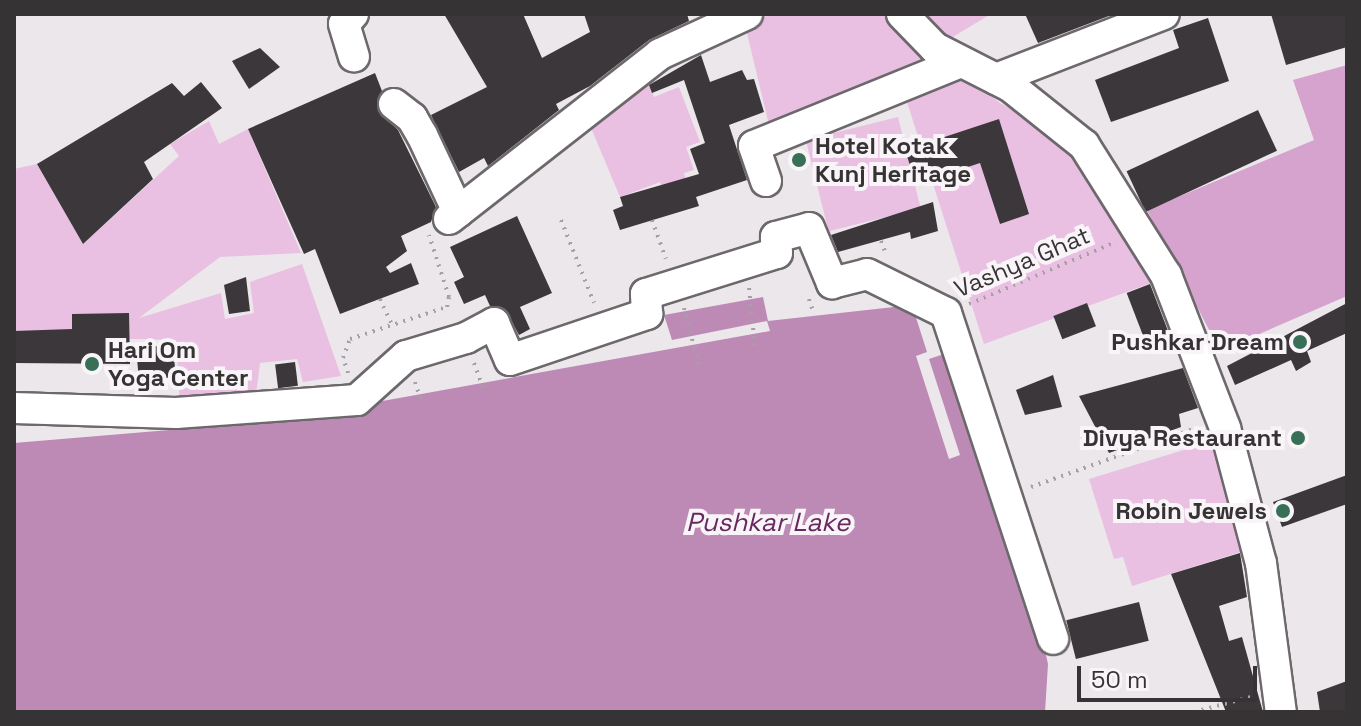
<!DOCTYPE html>
<style>
body{margin:0}
#map{position:relative;width:1361px;height:726px;overflow:hidden;background:#ece7eb;font-family:"Space Grotesk",sans-serif}
div>[style]{position:absolute}
.green>*{inset:0;background:#e9bfe2;transform-origin:0 0}
.forest>*{inset:0;background:#d6a2ce}
.water>*{inset:0;background:#bc8ab5}
.building>*{inset:0;background:#3c373b;transform-origin:0 0}
.path>*{height:4px;margin-top:-2px;transform-origin:0;background:repeating-linear-gradient(90deg,#a4a0a3 0 2px,transparent 0 8px)}
.roads{filter:drop-shadow(2px 0 #6d686c) drop-shadow(-2px 0 #6d686c) drop-shadow(0 2px #6d686c) drop-shadow(0 -2px #6d686c)}
.minor>*{height:30px;margin:-15px;padding:0 15px;transform-origin:15px;border-radius:15px;background:#fff}
.dots>*{width:22px;height:22px;translate:-50% -50%;box-sizing:border-box;border:4px solid #f9f4f8;border-radius:50%}
span{translate:-50% -50%;white-space:nowrap;text-align:center;line-height:1.15;-webkit-text-stroke:8px #f9f4f8;paint-order:stroke}
.poi-label{font-size:24px;color:#363335;font-weight:700}
.left{translate:0 -50%;text-align:left}
.right{translate:-100% -50%;text-align:right}
.street-label{font-size:24px;color:#363335}
.water-label{font-size:26px;color:#66295f;font-style:italic}
.frame{position:absolute;inset:0;border:16px solid #363335;pointer-events:none}
.scale{position:absolute;left:1077px;top:666px;width:180px;height:36px;box-sizing:border-box;border:4px solid #363335;border-top:0;padding-left:10px;font-size:24px;line-height:28px;white-space:nowrap;color:#363335;-webkit-text-stroke:6px #f9f4f8;paint-order:stroke}
</style>
<div id="map">
<div class="green">
<i style="clip-path:polygon(772px 14px,895px 14px,923px 44px,1000px 103px,1105px 158px,1165px 278px,984px 344px,900px 80px,769px 125px,745px 25px)"></i>
<i style="clip-path:polygon(906px 14px,991px 14px,936px 47px)"></i>
<i style="clip-path:polygon(647px 77px,654px 97px,679px 87px,700px 142px,686px 147px,694px 170px,684px 173px,687px 184px,662px 187px,660px 182px,620px 197px,589px 123px)"></i>
<i style="left:898px;top:117px;width:94px;height:95px;rotate:76deg"></i>
<i style="clip-path:polygon(209px 121px,219px 144px,248px 129px,301px 253px,220px 257px,139px 318px,221px 293px,225px 319px,254px 313px,250px 282px,302px 264px,341px 376px,303px 382px,297px 359px,260px 363px,255px 402px,180px 405px,176px 340px,14px 336px,14px 169px,37px 164px,83px 244px,179px 156px,170px 144px)"></i>
<i style="clip-path:polygon(1213px 441px,1247px 550px,1132px 586px,1123px 557px,1114px 559px,1089px 479px)"></i>
</div>
<div class="forest">
<i style="clip-path:polygon(1347px 65px,1347px 296px,1220px 351px,1147px 210px,1314px 140px,1293px 80px)"></i>
</div>
<div class="water">
<i style="clip-path:polygon(763px 297px,768px 321px,912px 305px,927px 352px,916px 356px,949px 459px,960px 455px,929px 359px,953px 351px,1042px 638px,1048px 664px,1045px 712px,14px 712px,14px 443px,266px 422px,770px 331px,767px 321px,672px 340px,664px 315px)"></i>
</div>
<div class="building">
<i style="clip-path:polygon(444px 14px,523px 14px,542px 58px,590px 32px,584px 14px,687px 14px,689px 21px,649px 40px,590px 86px,556px 104px,559px 110px,488px 166px,484px 158px,459px 172px,431px 115px,487px 87px)"></i>
<i style="clip-path:polygon(1025px 14px,1114px 14px,1038px 43px)"></i>
<i style="clip-path:polygon(1271px 14px,1347px 14px,1347px 47px,1286px 65px)"></i>
<i style="clip-path:polygon(1208px 18px,1229px 81px,1111px 122px,1095px 80px,1179px 48px,1173px 30px)"></i>
<i style="clip-path:polygon(260px 48px,280px 67px,249px 89px,232px 61px)"></i>
<i style="clip-path:polygon(701px 55px,710px 82px,742px 70px,747px 80px,754px 79px,764px 112px,729px 125px,747px 180px,696px 197px,699px 206px,620px 230px,613px 210px,623px 206px,620px 197px,699px 174px,690px 149px,705px 143px,684px 80px,652px 93px,649px 85px)"></i>
<i style="clip-path:polygon(375px 73px,382px 91px,378px 111px,398px 130px,436px 207px,431px 222px,401px 236px,407px 251px,386px 267px,390px 273px,411px 263px,419px 284px,340px 314px,315px 249px,304px 254px,248px 129px)"></i>
<i style="clip-path:polygon(201px 82px,222px 108px,144px 162px,153px 179px,83px 244px,37px 164px,172px 83px,184px 96px)"></i>
<i style="left:1258px;top:110px;width:45px;height:145px;rotate:65deg"></i>
<i style="clip-path:polygon(999px 119px,1029px 214px,1000px 224px,980px 163px,916px 184px,905px 150px)"></i>
<i style="clip-path:polygon(933px 202px,938px 231px,911px 239px,910px 232px,838px 252px,831px 235px)"></i>
<i style="clip-path:polygon(517px 216px,552px 293px,520px 307px,530px 329px,519px 335px,505px 309px,490px 306px,485px 295px,464px 304px,454px 282px,464px 277px,450px 247px)"></i>
<i style="clip-path:polygon(246px 277px,250px 311px,229px 314px,224px 285px)"></i>
<i style="left:1150px;top:284px;width:55px;height:25px;rotate:69deg"></i>
<i style="left:1087px;top:303px;width:25px;height:36px;rotate:69deg"></i>
<i style="clip-path:polygon(1347px 303px,1347px 333px,1307px 351px,1311px 362px,1296px 371px,1291px 360px,1235px 385px,1227px 366px)"></i>
<i style="clip-path:polygon(129px 313px,130px 364px,14px 363px,14px 331px,72px 329px,72px 314px)"></i>
<i style="left:173px;top:345px;width:32px;height:37px;rotate:85deg"></i>
<i style="left:295px;top:362px;width:24px;height:20px;rotate:83deg"></i>
<i style="clip-path:polygon(1183px 368px,1198px 408px,1179px 414px,1181px 427px,1109px 453px,1079px 396px)"></i>
<i style="clip-path:polygon(1053px 375px,1062px 407px,1025px 415px,1016px 390px)"></i>
<i style="clip-path:polygon(1347px 475px,1347px 504px,1282px 527px,1273px 502px)"></i>
<i style="clip-path:polygon(1240px 553px,1247px 597px,1219px 606px,1229px 641px,1242px 637px,1263px 712px,1226px 712px,1171px 574px)"></i>
<i style="left:1139px;top:602px;width:40px;height:75px;rotate:76deg"></i>
<i style="clip-path:polygon(1347px 681px,1347px 712px,1320px 712px,1317px 692px)"></i>
</div>
<div class="path">
<i style="left:561px;top:220px;width:89px;rotate:68.3deg"></i>
<i style="left:652px;top:220px;width:41px;rotate:70.3deg"></i>
<i style="left:881px;top:241px;width:14px;rotate:69deg"></i>
<i style="left:749px;top:288px;width:59px;rotate:84.2deg"></i>
<i style="left:380px;top:299px;width:29px;rotate:65deg"></i>
<i style="left:809px;top:299px;width:16px;rotate:72deg"></i>
<i style="left:969px;top:304px;width:160px;rotate:-22.9deg"></i>
<i style="left:684px;top:308px;width:59px;rotate:75.3deg"></i>
<i style="left:474px;top:363px;width:30px;rotate:70deg"></i>
<i style="left:348px;top:373px;width:16px;rotate:-108deg"></i>
<i style="left:343px;top:358px;width:20px;rotate:-70deg"></i>
<i style="left:350px;top:339px;width:102px;rotate:-18.3deg"></i>
<i style="left:447px;top:307px;width:10px;rotate:-79deg"></i>
<i style="left:449px;top:297px;width:65px;rotate:-107.9deg"></i>
<i style="left:415px;top:382px;width:23px;rotate:72deg"></i>
<i style="left:1031px;top:487px;width:175px;rotate:-19.7deg"></i>
<i style="left:1194px;top:712px;width:62px;rotate:-14.9deg"></i>
</div>
<div class="roads">
<div class="minor">
<i style="left:353px;top:14px;width:13px;rotate:132deg"></i>
<i style="left:344px;top:24px;width:34px;rotate:73deg"></i>
<i style="left:902px;top:14px;width:47px;rotate:45.9deg"></i>
<i style="left:935px;top:48px;width:84px;rotate:26.9deg"></i>
<i style="left:1010px;top:86px;width:95px;rotate:38.6deg"></i>
<i style="left:1084px;top:145px;width:154px;rotate:57.8deg"></i>
<i style="left:1166px;top:275px;width:164px;rotate:68.9deg"></i>
<i style="left:1225px;top:428px;width:140px;rotate:75.1deg"></i>
<i style="left:1261px;top:563px;width:150px;rotate:82.4deg"></i>
<i style="left:996px;top:79px;width:180px;rotate:-21.2deg"></i>
<i style="left:394px;top:104px;width:23px;rotate:38deg"></i>
<i style="left:412px;top:118px;width:20px;rotate:60deg"></i>
<i style="left:422px;top:135px;width:85px;rotate:64.9deg"></i>
<i style="left:766px;top:181px;width:37px;rotate:-109deg"></i>
<i style="left:754px;top:146px;width:223px;rotate:-22.1deg"></i>
<i style="left:449px;top:219px;width:268px;rotate:-38deg"></i>
<i style="left:660px;top:54px;width:96px;rotate:-24.7deg"></i>
<i style="left:14px;top:408px;width:162px;rotate:1.8deg"></i>
<i style="left:176px;top:413px;width:181px;rotate:-4.1deg"></i>
<i style="left:357px;top:400px;width:66px;rotate:-41.9deg"></i>
<i style="left:406px;top:356px;width:63px;rotate:-16.7deg"></i>
<i style="left:466px;top:338px;width:32px;rotate:-28deg"></i>
<i style="left:494px;top:323px;width:40px;rotate:66.6deg"></i>
<i style="left:510px;top:360px;width:145px;rotate:-18.6deg"></i>
<i style="left:647px;top:314px;width:20px;rotate:-93deg"></i>
<i style="left:646px;top:294px;width:137px;rotate:-17.4deg"></i>
<i style="left:777px;top:253px;width:16px;rotate:-94deg"></i>
<i style="left:776px;top:237px;width:34px;rotate:-15deg"></i>
<i style="left:809px;top:228px;width:60px;rotate:67.3deg"></i>
<i style="left:832px;top:283px;width:36px;rotate:-14deg"></i>
<i style="left:867px;top:274px;width:88px;rotate:26.3deg"></i>
<i style="left:946px;top:313px;width:343px;rotate:71.8deg"></i>
</div>
</div>
<div class="dots">
<i style="left:799px;top:160px;background:#376f57"></i>
<i style="left:1300px;top:342px;background:#376f57"></i>
<i style="left:92px;top:364px;background:#376f57"></i>
<i style="left:1298px;top:438px;background:#376f57"></i>
<i style="left:1283px;top:511px;background:#376f57"></i>
</div>
<div class="poi-label">
<span class="left" style="left:815px;top:160px">Hotel Kotak<br>Kunj Heritage</span>
<span class="right" style="left:1284px;top:342px">Pushkar Dream</span>
<span class="left" style="left:108px;top:364px">Hari Om<br>Yoga Center</span>
<span class="right" style="left:1282px;top:438px">Divya Restaurant</span>
<span class="right" style="left:1267px;top:511px">Robin Jewels</span>
</div>
<div class="street-label">
<span style="left:1022px;top:262px;rotate:-23deg">Vashya Ghat</span>
</div>
<div class="water-label">
<span style="left:768px;top:523px">Pushkar Lake</span>
</div>
<div class="frame"></div>
<div class="scale">50 m</div>
</div>
